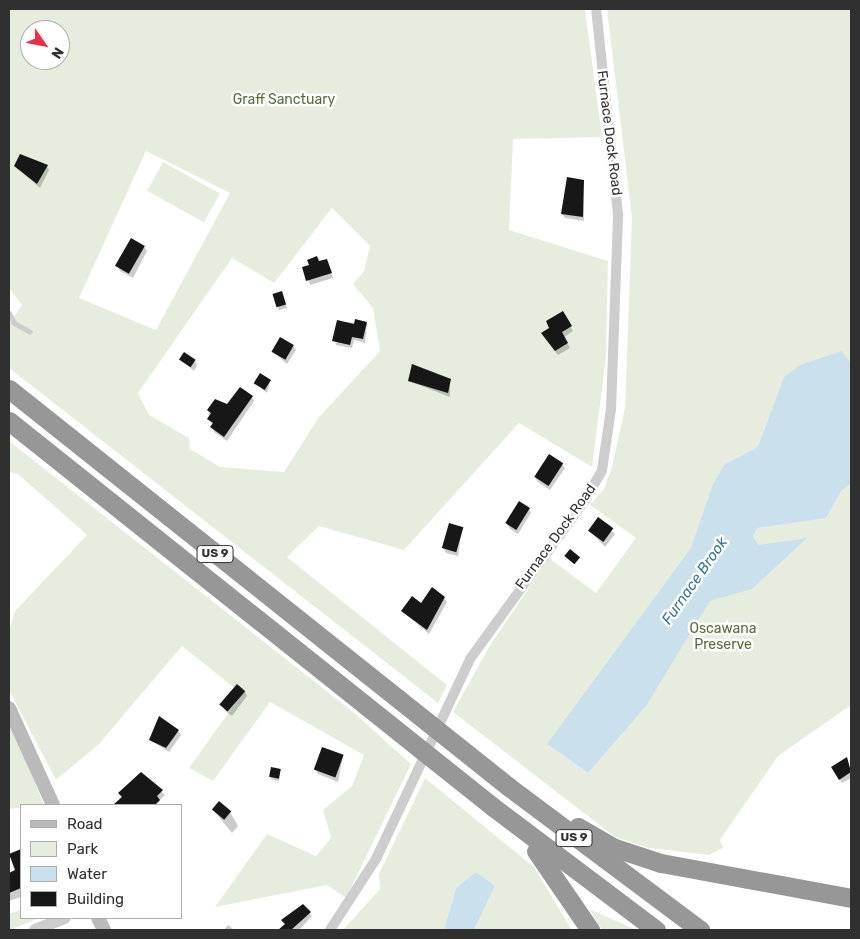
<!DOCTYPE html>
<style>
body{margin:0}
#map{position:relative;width:860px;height:939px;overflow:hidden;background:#fff;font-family:Rubik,sans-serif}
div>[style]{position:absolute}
.green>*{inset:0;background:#e7edde;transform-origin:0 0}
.water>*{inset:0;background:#cae1ed}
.shadow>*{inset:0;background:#0003}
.building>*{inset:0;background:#171717;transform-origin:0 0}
.service>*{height:5px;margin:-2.5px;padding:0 2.5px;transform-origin:2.5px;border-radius:2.5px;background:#cdcdcd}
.minor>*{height:10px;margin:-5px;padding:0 5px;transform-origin:5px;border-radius:5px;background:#cdcdcd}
.tertiary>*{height:12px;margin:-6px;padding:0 6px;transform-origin:6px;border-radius:6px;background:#cdcdcd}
.secondary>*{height:14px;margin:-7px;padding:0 7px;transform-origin:7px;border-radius:7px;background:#bababa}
.motorway>*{height:19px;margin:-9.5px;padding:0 9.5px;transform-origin:9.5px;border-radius:9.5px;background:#979797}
span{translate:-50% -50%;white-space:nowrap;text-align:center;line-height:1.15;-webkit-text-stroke:5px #fff;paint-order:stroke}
.shield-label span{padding:1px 4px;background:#fff;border:1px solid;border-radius:4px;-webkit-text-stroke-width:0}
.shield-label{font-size:12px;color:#303030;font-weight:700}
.park-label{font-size:14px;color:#556d3c}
.street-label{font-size:14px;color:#303030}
.water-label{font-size:15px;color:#3c7694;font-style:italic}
.frame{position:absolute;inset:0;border:10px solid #303030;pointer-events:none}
.legend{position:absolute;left:20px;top:804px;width:162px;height:115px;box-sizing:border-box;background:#fff;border:1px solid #acacac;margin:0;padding:6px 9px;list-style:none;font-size:15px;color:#303030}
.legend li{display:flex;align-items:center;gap:10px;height:25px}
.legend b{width:25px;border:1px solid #acacac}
.north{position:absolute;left:20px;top:20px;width:50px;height:50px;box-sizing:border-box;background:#fff;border:1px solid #acacac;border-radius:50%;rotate:123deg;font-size:14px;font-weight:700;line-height:20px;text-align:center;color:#303030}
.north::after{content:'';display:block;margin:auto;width:18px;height:22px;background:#e83048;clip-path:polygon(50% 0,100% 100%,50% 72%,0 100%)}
</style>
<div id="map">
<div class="green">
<i style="clip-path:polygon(evenodd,9px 9px,585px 9px,602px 137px,513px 139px,509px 230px,608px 261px,606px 358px,592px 467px,519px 423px,404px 550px,319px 526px,287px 557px,447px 685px,438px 703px,9px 368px,9px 324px,22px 305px,9px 288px,9px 9px,30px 30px,60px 30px,60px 60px,30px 60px,30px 30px,9px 9px,146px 151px,230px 193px,156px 330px,79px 298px,146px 151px,9px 9px,332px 208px,370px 246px,364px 271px,353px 284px,373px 308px,380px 351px,319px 417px,284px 472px,220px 467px,190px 449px,189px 438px,149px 415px,138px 393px,232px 258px,274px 283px,332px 208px)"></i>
<i style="clip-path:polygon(evenodd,607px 9px,851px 9px,851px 705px,778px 756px,720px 840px,723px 848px,709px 855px,649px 848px,615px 837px,453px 712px,489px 647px,549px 558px,596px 593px,636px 538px,590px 505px,604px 489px,612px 467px,625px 408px,632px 218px,607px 9px,547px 744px,604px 754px,588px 773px,547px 744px)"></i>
<i style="left:163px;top:162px;width:65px;height:33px;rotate:29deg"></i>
<i style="clip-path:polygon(9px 441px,353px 712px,411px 764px,346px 898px,327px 885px,215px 907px,267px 834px,316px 856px,331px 838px,323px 810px,352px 786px,364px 755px,270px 702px,213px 781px,189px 768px,242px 694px,182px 646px,99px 744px,56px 780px,9px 690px,9px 631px,15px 611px,87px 535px,18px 474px,9px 472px)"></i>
<i style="clip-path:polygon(9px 724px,25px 758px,44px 805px,9px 809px)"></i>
<i style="clip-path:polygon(425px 778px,534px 867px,572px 930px,474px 930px,495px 886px,456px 888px,444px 930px,343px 930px,380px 889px,379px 874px)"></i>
<i style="clip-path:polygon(589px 909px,630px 927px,635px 930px,602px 930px)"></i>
<i style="clip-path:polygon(21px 910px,21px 918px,40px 918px,9px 930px,9px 914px)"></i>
</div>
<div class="water">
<i style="clip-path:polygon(841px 351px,851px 363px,851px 483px,841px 491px,826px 518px,757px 528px,753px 537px,759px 545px,807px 538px,752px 589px,710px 601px,646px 706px,588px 773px,547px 744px,691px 548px,713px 484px,724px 465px,758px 447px,784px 377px,800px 365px)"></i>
<i style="clip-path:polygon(476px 872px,495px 886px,474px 930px,444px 930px,456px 888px)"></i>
</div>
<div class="shadow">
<i style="clip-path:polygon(15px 166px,47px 166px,49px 170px,40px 188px)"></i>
<i style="clip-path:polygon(583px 181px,584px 221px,565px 218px,562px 213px)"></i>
<i style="clip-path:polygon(144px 247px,147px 251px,133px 278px,120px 271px,117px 266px)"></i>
<i style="clip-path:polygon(320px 263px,329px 265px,333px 278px,310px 285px,304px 268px)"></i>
<i style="clip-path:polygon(281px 293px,287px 308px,279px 310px,277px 306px)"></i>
<i style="clip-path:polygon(562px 313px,573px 331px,564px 337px,570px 348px,558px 355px,545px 338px)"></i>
<i style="clip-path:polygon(338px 322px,367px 323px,365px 343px,354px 340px,352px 348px,336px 345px)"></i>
<i style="clip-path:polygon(293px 346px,296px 350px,287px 364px,272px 351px)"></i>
<i style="clip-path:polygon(181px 360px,195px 361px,197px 365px,194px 371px)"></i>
<i style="clip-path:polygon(450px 380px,450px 397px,409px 381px)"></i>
<i style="clip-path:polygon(270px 381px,267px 393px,255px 383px)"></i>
<i style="clip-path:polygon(252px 397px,254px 401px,227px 441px,214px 432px,208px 410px)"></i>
<i style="clip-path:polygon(562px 464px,565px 468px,550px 490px,538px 482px,535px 477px)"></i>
<i style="clip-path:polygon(529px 509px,531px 513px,518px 534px,510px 529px,507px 524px)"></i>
<i style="clip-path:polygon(598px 519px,615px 534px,605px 547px,590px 531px)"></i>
<i style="clip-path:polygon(462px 528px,458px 556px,446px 553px,443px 548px)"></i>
<i style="clip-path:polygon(444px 598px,447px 602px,429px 634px,402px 611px)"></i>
<i style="clip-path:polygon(245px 692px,247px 696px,232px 716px,225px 711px,223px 706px)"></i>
<i style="clip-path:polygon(178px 731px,181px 735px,169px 752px,150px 740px)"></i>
<i style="clip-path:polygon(343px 756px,338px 782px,318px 774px,316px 770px)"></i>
<i style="clip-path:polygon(847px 758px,851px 778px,842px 783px,832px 768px)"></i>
<i style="clip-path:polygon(280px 770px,279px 781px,271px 779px,270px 777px)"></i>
<i style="clip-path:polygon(141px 773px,165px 795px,155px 805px,114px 805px)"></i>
<i style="clip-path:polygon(213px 810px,230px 812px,238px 826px,232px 833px)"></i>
<i style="clip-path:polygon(21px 851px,21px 897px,9px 901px,9px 874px,17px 871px,11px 855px)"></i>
<i style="clip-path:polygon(303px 906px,312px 916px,299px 930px,278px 930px,285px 925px,282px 921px)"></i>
<i style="clip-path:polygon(228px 925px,234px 930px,224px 930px)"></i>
</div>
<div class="building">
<i style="clip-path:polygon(20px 154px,48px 165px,37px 184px,14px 166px)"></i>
<i style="clip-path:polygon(567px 177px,584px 180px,583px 217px,561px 214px)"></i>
<i style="left:131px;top:238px;width:16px;height:32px;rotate:30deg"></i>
<i style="clip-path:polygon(317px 256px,319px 261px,327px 259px,332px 273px,306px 281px,302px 267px,309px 265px,307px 260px)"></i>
<i style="left:282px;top:291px;width:14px;height:10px;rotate:73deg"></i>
<i style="clip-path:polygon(563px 311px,572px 326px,562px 332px,568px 343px,555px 351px,541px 333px,549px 328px,546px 321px)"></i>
<i style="clip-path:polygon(355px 319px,367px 322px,363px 339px,352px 337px,350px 345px,332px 341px,337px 320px,354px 324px)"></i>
<i style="left:280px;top:337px;width:16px;height:17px;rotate:30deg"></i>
<i style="left:184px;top:352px;width:14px;height:9px;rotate:34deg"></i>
<i style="clip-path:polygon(412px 364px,451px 379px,448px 393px,408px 381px)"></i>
<i style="left:260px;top:373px;width:13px;height:12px;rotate:32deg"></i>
<i style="clip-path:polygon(240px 387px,253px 396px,224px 437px,210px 427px,213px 423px,207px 419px,211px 413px,207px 410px,215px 399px,227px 404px)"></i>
<i style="left:549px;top:454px;width:17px;height:27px;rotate:33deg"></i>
<i style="left:519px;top:501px;width:13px;height:26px;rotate:32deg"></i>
<i style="left:598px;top:517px;width:19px;height:17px;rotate:36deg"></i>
<i style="left:449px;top:523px;width:15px;height:26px;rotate:16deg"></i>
<i style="left:570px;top:549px;width:13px;height:9px;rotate:39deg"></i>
<i style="clip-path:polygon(432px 587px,445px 597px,427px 630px,401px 611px,412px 596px,421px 603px)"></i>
<i style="left:237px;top:684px;width:11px;height:27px;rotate:41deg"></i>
<i style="clip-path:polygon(159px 716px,179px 730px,166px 748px,149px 740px)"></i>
<i style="left:322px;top:747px;width:23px;height:24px;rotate:20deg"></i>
<i style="clip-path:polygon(847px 757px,851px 772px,839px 780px,831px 767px)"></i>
<i style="left:271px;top:767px;width:10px;height:10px;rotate:11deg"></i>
<i style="clip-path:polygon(141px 772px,163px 790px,157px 796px,160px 800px,155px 805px,113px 805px,122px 797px,118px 793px)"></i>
<i style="left:219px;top:801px;width:16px;height:11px;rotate:40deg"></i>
<i style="clip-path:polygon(21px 849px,21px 888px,9px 893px,9px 873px,15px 870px,9px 854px)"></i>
<i style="clip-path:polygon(303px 904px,311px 912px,291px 930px,278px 930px,285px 924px,281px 920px)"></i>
</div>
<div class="service">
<i style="left:9px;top:313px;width:11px;rotate:63deg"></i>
<i style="left:14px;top:323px;width:18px;rotate:29deg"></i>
</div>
<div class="minor">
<i style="left:330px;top:930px;width:85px;rotate:-57.1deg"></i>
<i style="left:376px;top:859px;width:221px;rotate:-64.8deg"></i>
<i style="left:470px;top:659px;width:196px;rotate:-54.1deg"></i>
<i style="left:585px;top:500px;width:34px;rotate:-60deg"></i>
<i style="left:602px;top:470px;width:62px;rotate:-81.6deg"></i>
<i style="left:611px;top:409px;width:195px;rotate:-87.9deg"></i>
<i style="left:618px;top:214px;width:206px;rotate:-96.1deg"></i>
</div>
<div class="tertiary">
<i style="left:35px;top:930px;width:32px;rotate:-22deg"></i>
</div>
<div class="secondary">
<i style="left:9px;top:708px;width:107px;rotate:65.6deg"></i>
<i style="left:98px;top:918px;width:13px;rotate:63deg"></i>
</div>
<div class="motorway">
<i style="left:9px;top:389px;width:639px;rotate:38.52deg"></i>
<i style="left:509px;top:787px;width:239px;rotate:36.8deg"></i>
<i style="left:9px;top:421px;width:619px;rotate:38.57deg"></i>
<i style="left:493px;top:807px;width:204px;rotate:37deg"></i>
<i style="left:578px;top:827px;width:39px;rotate:30deg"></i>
<i style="left:612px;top:847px;width:52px;rotate:18.1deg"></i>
<i style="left:661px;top:863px;width:193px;rotate:10.4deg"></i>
<i style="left:536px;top:851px;width:96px;rotate:55.6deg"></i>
</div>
<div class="shield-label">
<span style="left:215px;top:554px">US 9</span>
<span style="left:574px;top:838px">US 9</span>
</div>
<div class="park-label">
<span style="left:284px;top:100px">Graff Sanctuary</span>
<span style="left:723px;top:637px">Oscawana<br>Preserve</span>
</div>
<div class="street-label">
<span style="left:609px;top:133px;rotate:83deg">Furnace Dock Road</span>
<span style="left:556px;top:537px;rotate:-54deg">Furnace Dock Road</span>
</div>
<div class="water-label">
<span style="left:695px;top:581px;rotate:-55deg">Furnace Brook</span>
</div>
<div class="frame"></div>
<ul class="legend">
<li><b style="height:6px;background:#bababa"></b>Road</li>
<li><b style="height:14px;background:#e7edde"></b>Park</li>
<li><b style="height:14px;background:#cae1ed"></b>Water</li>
<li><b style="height:14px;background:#171717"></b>Building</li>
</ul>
<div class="north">N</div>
</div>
